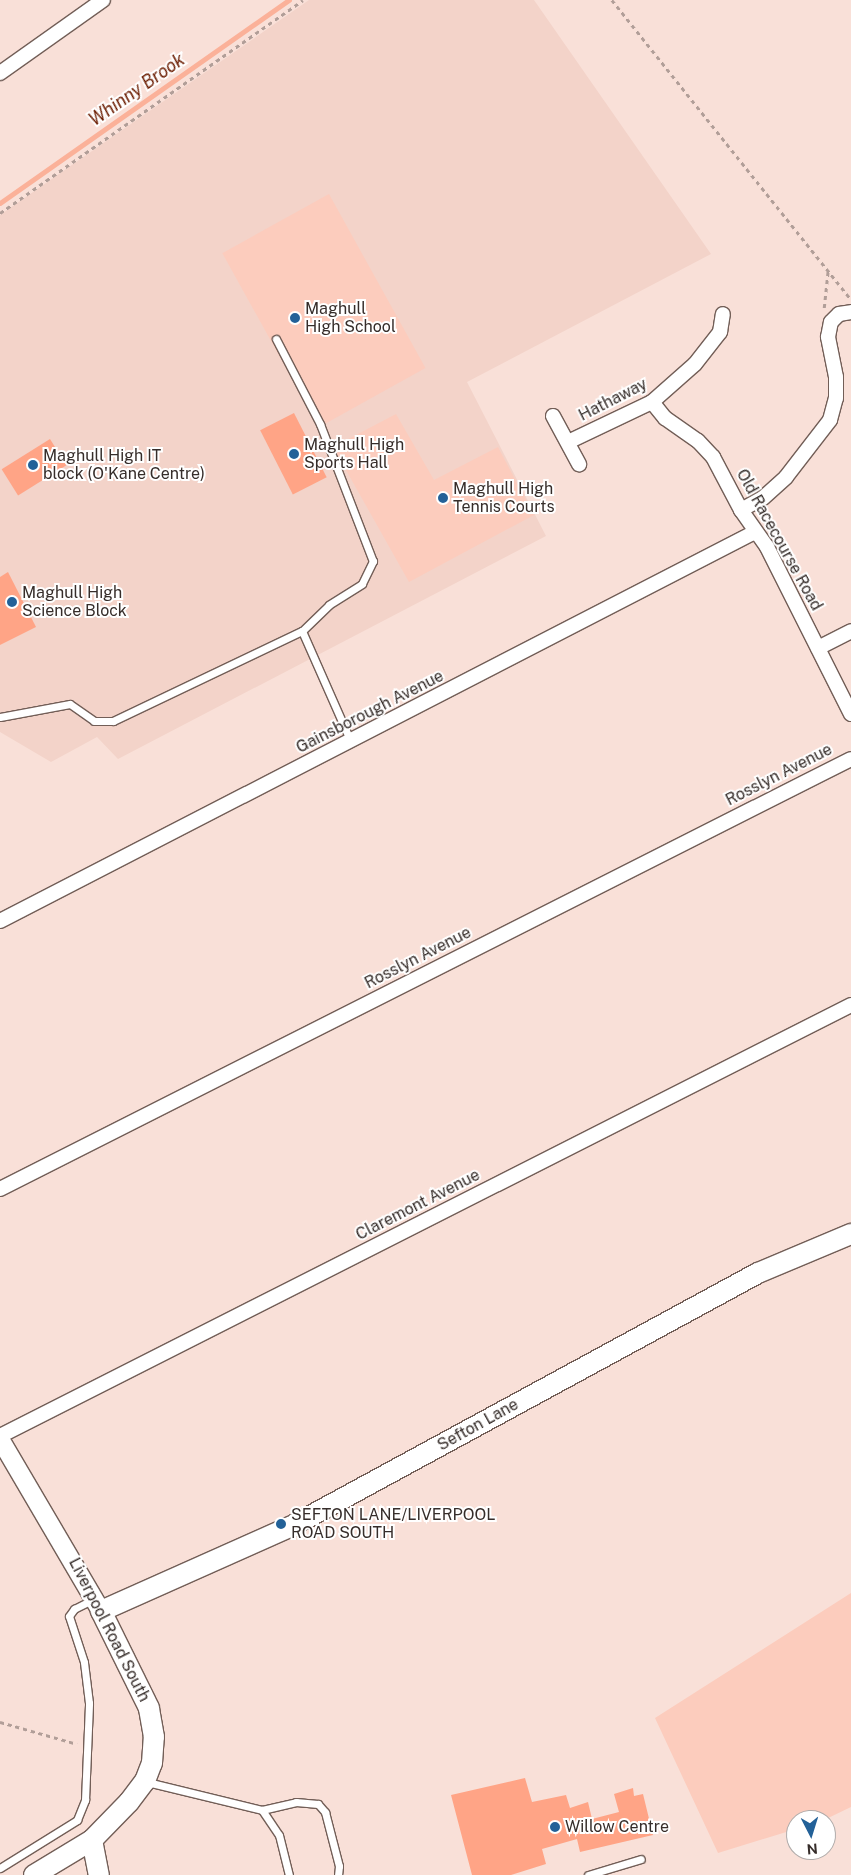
<!DOCTYPE html>
<style>
body{margin:0}
#map{position:relative;width:851px;height:1875px;overflow:hidden;background:#f9e0d8;font-family:"Public Sans",sans-serif}
div>[style]{position:absolute}
.built>*{inset:0;background:#f3d3c9}
.green>*{inset:0;background:#fcccbd;transform-origin:0 0}
.stream>*{height:4.5px;margin:-2.25px;padding:0 2.25px;transform-origin:2.25px;border-radius:2.25px;background:#fbb199}
.building>*{inset:0;background:#ffa486;transform-origin:0 0}
.path>*{height:2.5px;margin-top:-1.25px;transform-origin:0;background:repeating-linear-gradient(90deg,#b19e98 0 4px,transparent 0 8px)}
.roads{filter:drop-shadow(1px 0 #725e57) drop-shadow(-1px 0 #725e57) drop-shadow(0 1px #725e57) drop-shadow(0 -1px #725e57)}
.service>*{height:7px;margin:-3.5px;padding:0 3.5px;transform-origin:3.5px;border-radius:3.5px;background:#fff}
.minor>*{height:14px;margin:-7px;padding:0 7px;transform-origin:7px;border-radius:7px;background:#fff}
.tertiary>*{height:18px;margin:-9px;padding:0 9px;transform-origin:9px;border-radius:9px;background:#fff}
.secondary>*{height:20px;margin:-10px;padding:0 10px;transform-origin:10px;border-radius:10px;background:#fff}
.dots>*{width:14px;height:14px;translate:-50% -50%;box-sizing:border-box;border:2px solid #fff;border-radius:50%}
span{translate:-50% -50%;white-space:nowrap;text-align:center;line-height:1.15;-webkit-text-stroke:4px #fff;paint-order:stroke}
.poi-label{font-size:16px;color:#362d2a}
.left{translate:0 -50%;text-align:left}
.street-label{font-size:16px;color:#362d2a}
.water-label{font-size:18px;color:#6b1c00;font-style:italic}
.north{position:absolute;left:786px;top:1810px;width:50px;height:50px;box-sizing:border-box;background:#fff;border:1px solid #afabaa;border-radius:50%;rotate:175deg;font-size:14px;font-weight:700;line-height:20px;text-align:center;color:#362d2a}
.north::after{content:'';display:block;margin:auto;width:18px;height:22px;background:#236198;clip-path:polygon(50% 0,100% 100%,50% 72%,0 100%)}
</style>
<div id="map">
<div class="built">
<i style="clip-path:polygon(309px 0,534px 0,711px 254px,467px 382px,546px 536px,118px 759px,97px 737px,51px 762px,0 732px,0 215px)"></i>
</div>
<div class="green">
<i style="left:329px;top:194px;width:199px;height:122px;rotate:61deg"></i>
<i style="clip-path:polygon(396px 414px,434px 480px,498px 447px,534px 515px,409px 582px,333px 447px)"></i>
<i style="clip-path:polygon(851px 1593px,851px 1807px,824px 1820px,796px 1820px,796px 1829px,718px 1853px,655px 1718px)"></i>
</div>
<div class="stream">
<i style="left:0;top:203px;width:353px;rotate:-35.1deg"></i>
</div>
<div class="building">
<i style="left:294px;top:413px;width:72px;height:38px;rotate:63deg"></i>
<i style="left:50px;top:439px;width:31px;height:57px;rotate:58deg"></i>
<i style="clip-path:polygon(8px 572px,36px 627px,0 645px,0 577px)"></i>
<i style="clip-path:polygon(525px 1778px,532px 1802px,566px 1795px,570px 1808px,588px 1802px,592px 1819px,619px 1812px,614px 1794px,633px 1788px,634px 1796px,643px 1794px,653px 1835px,580px 1852px,577px 1839px,542px 1849px,546px 1864px,511px 1875px,472px 1875px,451px 1795px)"></i>
</div>
<div class="path">
<i style="left:612px;top:0;width:381px;rotate:51.4deg"></i>
<i style="left:0;top:213px;width:370px;rotate:-35.1deg"></i>
<i style="left:824px;top:308px;width:37px;rotate:-84deg"></i>
<i style="left:0;top:1722px;width:80px;rotate:15.9deg"></i>
</div>
<div class="roads">
<div class="service">
<i style="left:276px;top:339px;width:96px;rotate:62.6deg"></i>
<i style="left:320px;top:424px;width:147px;rotate:68.9deg"></i>
<i style="left:373px;top:561px;width:25px;rotate:116deg"></i>
<i style="left:362px;top:584px;width:39px;rotate:148deg"></i>
<i style="left:329px;top:605px;width:37px;rotate:136deg"></i>
<i style="left:302px;top:631px;width:121px;rotate:66.2deg"></i>
<i style="left:0;top:717px;width:71px;rotate:-10.5deg"></i>
<i style="left:70px;top:704px;width:29px;rotate:35deg"></i>
<i style="left:94px;top:721px;width:19px"></i>
<i style="left:113px;top:721px;width:209px;rotate:-25.5deg"></i>
<i style="left:147px;top:1782px;width:118px;rotate:13.7deg"></i>
<i style="left:262px;top:1810px;width:30px;rotate:56deg"></i>
<i style="left:279px;top:1835px;width:41px;rotate:76deg"></i>
<i style="left:262px;top:1810px;width:35px;rotate:-13deg"></i>
<i style="left:296px;top:1802px;width:22px;rotate:5deg"></i>
<i style="left:318px;top:1804px;width:11px;rotate:49deg"></i>
<i style="left:325px;top:1812px;width:56px;rotate:75.5deg"></i>
<i style="left:339px;top:1866px;width:9px;rotate:96deg"></i>
<i style="left:0;top:1868px;width:91px;rotate:-31.9deg"></i>
<i style="left:77px;top:1820px;width:22px;rotate:-68deg"></i>
<i style="left:85px;top:1800px;width:97px;rotate:-87.6deg"></i>
<i style="left:89px;top:1703px;width:41px;rotate:-97deg"></i>
<i style="left:84px;top:1662px;width:48px;rotate:-108.1deg"></i>
<i style="left:69px;top:1616px;width:9px;rotate:-54deg"></i>
<i style="left:74px;top:1609px;width:22px;rotate:-27deg"></i>
<i style="left:588px;top:1875px;width:55px;rotate:-16.8deg"></i>
</div>
<div class="minor">
<i style="left:0;top:73px;width:126px;rotate:-35.3deg"></i>
<i style="left:652px;top:402px;width:21px;rotate:51deg"></i>
<i style="left:665px;top:418px;width:40px;rotate:34.9deg"></i>
<i style="left:698px;top:441px;width:22px;rotate:47deg"></i>
<i style="left:713px;top:457px;width:60px;rotate:62.2deg"></i>
<i style="left:741px;top:510px;width:45px;rotate:54.9deg"></i>
<i style="left:767px;top:547px;width:187px;rotate:63.3deg"></i>
<i style="left:553px;top:416px;width:55px;rotate:61.6deg"></i>
<i style="left:568px;top:442px;width:93px;rotate:-25.5deg"></i>
<i style="left:652px;top:402px;width:57px;rotate:-41.5deg"></i>
<i style="left:695px;top:364px;width:41px;rotate:-52deg"></i>
<i style="left:720px;top:332px;width:18px;rotate:-81deg"></i>
<i style="left:741px;top:510px;width:25px;rotate:-29deg"></i>
<i style="left:763px;top:498px;width:31px;rotate:-42deg"></i>
<i style="left:786px;top:477px;width:72px;rotate:-52.3deg"></i>
<i style="left:830px;top:420px;width:23px;rotate:-75deg"></i>
<i style="left:836px;top:398px;width:21px;rotate:-90deg"></i>
<i style="left:836px;top:377px;width:41px;rotate:-101.3deg"></i>
<i style="left:828px;top:337px;width:15px;rotate:-79deg"></i>
<i style="left:831px;top:322px;width:11px;rotate:-45deg"></i>
<i style="left:839px;top:314px;width:12px;rotate:-9deg"></i>
<i style="left:818px;top:648px;width:37px;rotate:-27deg"></i>
<i style="left:0;top:921px;width:849px;rotate:-27.26deg"></i>
<i style="left:0;top:1189px;width:953px;rotate:-26.81deg"></i>
<i style="left:0;top:1436px;width:954px;rotate:-26.86deg"></i>
</div>
<div class="tertiary">
<i style="left:0;top:1439px;width:199px;rotate:59.6deg"></i>
</div>
<div class="secondary">
<i style="left:92px;top:1840px;width:36px;rotate:79deg"></i>
<i style="left:34px;top:1875px;width:68px;rotate:-31.1deg"></i>
<i style="left:92px;top:1840px;width:53px;rotate:-45.8deg"></i>
<i style="left:129px;top:1802px;width:26px;rotate:-53deg"></i>
<i style="left:145px;top:1781px;width:19px;rotate:-69deg"></i>
<i style="left:152px;top:1763px;width:26px;rotate:-86deg"></i>
<i style="left:154px;top:1737px;width:29px;rotate:-100deg"></i>
<i style="left:149px;top:1708px;width:108px;rotate:-116.3deg"></i>
<i style="left:101px;top:1611px;width:209px;rotate:-24deg"></i>
<i style="left:292px;top:1526px;width:530px;rotate:-28.5deg"></i>
<i style="left:758px;top:1273px;width:101px;rotate:-22.8deg"></i>
</div>
</div>
<div class="dots">
<i style="left:295px;top:318px;background:#236198"></i>
<i style="left:294px;top:454px;background:#236198"></i>
<i style="left:33px;top:465px;background:#236198"></i>
<i style="left:443px;top:498px;background:#236198"></i>
<i style="left:12px;top:602px;background:#236198"></i>
<i style="left:281px;top:1524px;background:#236198"></i>
<i style="left:555px;top:1827px;background:#236198"></i>
</div>
<div class="poi-label">
<span class="left" style="left:305px;top:318px">Maghull<br>High School</span>
<span class="left" style="left:304px;top:454px">Maghull High<br>Sports Hall</span>
<span class="left" style="left:43px;top:465px">Maghull High IT<br>block (O'Kane Centre)</span>
<span class="left" style="left:453px;top:498px">Maghull High<br>Tennis Courts</span>
<span class="left" style="left:22px;top:602px">Maghull High<br>Science Block</span>
<span class="left" style="left:291px;top:1524px">SEFTON LANE/LIVERPOOL<br>ROAD SOUTH</span>
<span class="left" style="left:565px;top:1827px">Willow Centre</span>
</div>
<div class="street-label">
<span style="left:613px;top:400px;rotate:-27deg">Hathaway</span>
<span style="left:779px;top:540px;rotate:61deg">Old Racecourse Road</span>
<span style="left:370px;top:712px;rotate:-27deg">Gainsborough Avenue</span>
<span style="left:779px;top:775px;rotate:-27deg">Rosslyn Avenue</span>
<span style="left:418px;top:958px;rotate:-27deg">Rosslyn Avenue</span>
<span style="left:418px;top:1205px;rotate:-27deg">Claremont Avenue</span>
<span style="left:478px;top:1425px;rotate:-29deg">Sefton Lane</span>
<span style="left:109px;top:1630px;rotate:63deg">Liverpool Road South</span>
</div>
<div class="water-label">
<span style="left:137px;top:90px;rotate:-35deg">Whinny Brook</span>
</div>
<div class="north">N</div>
</div>
